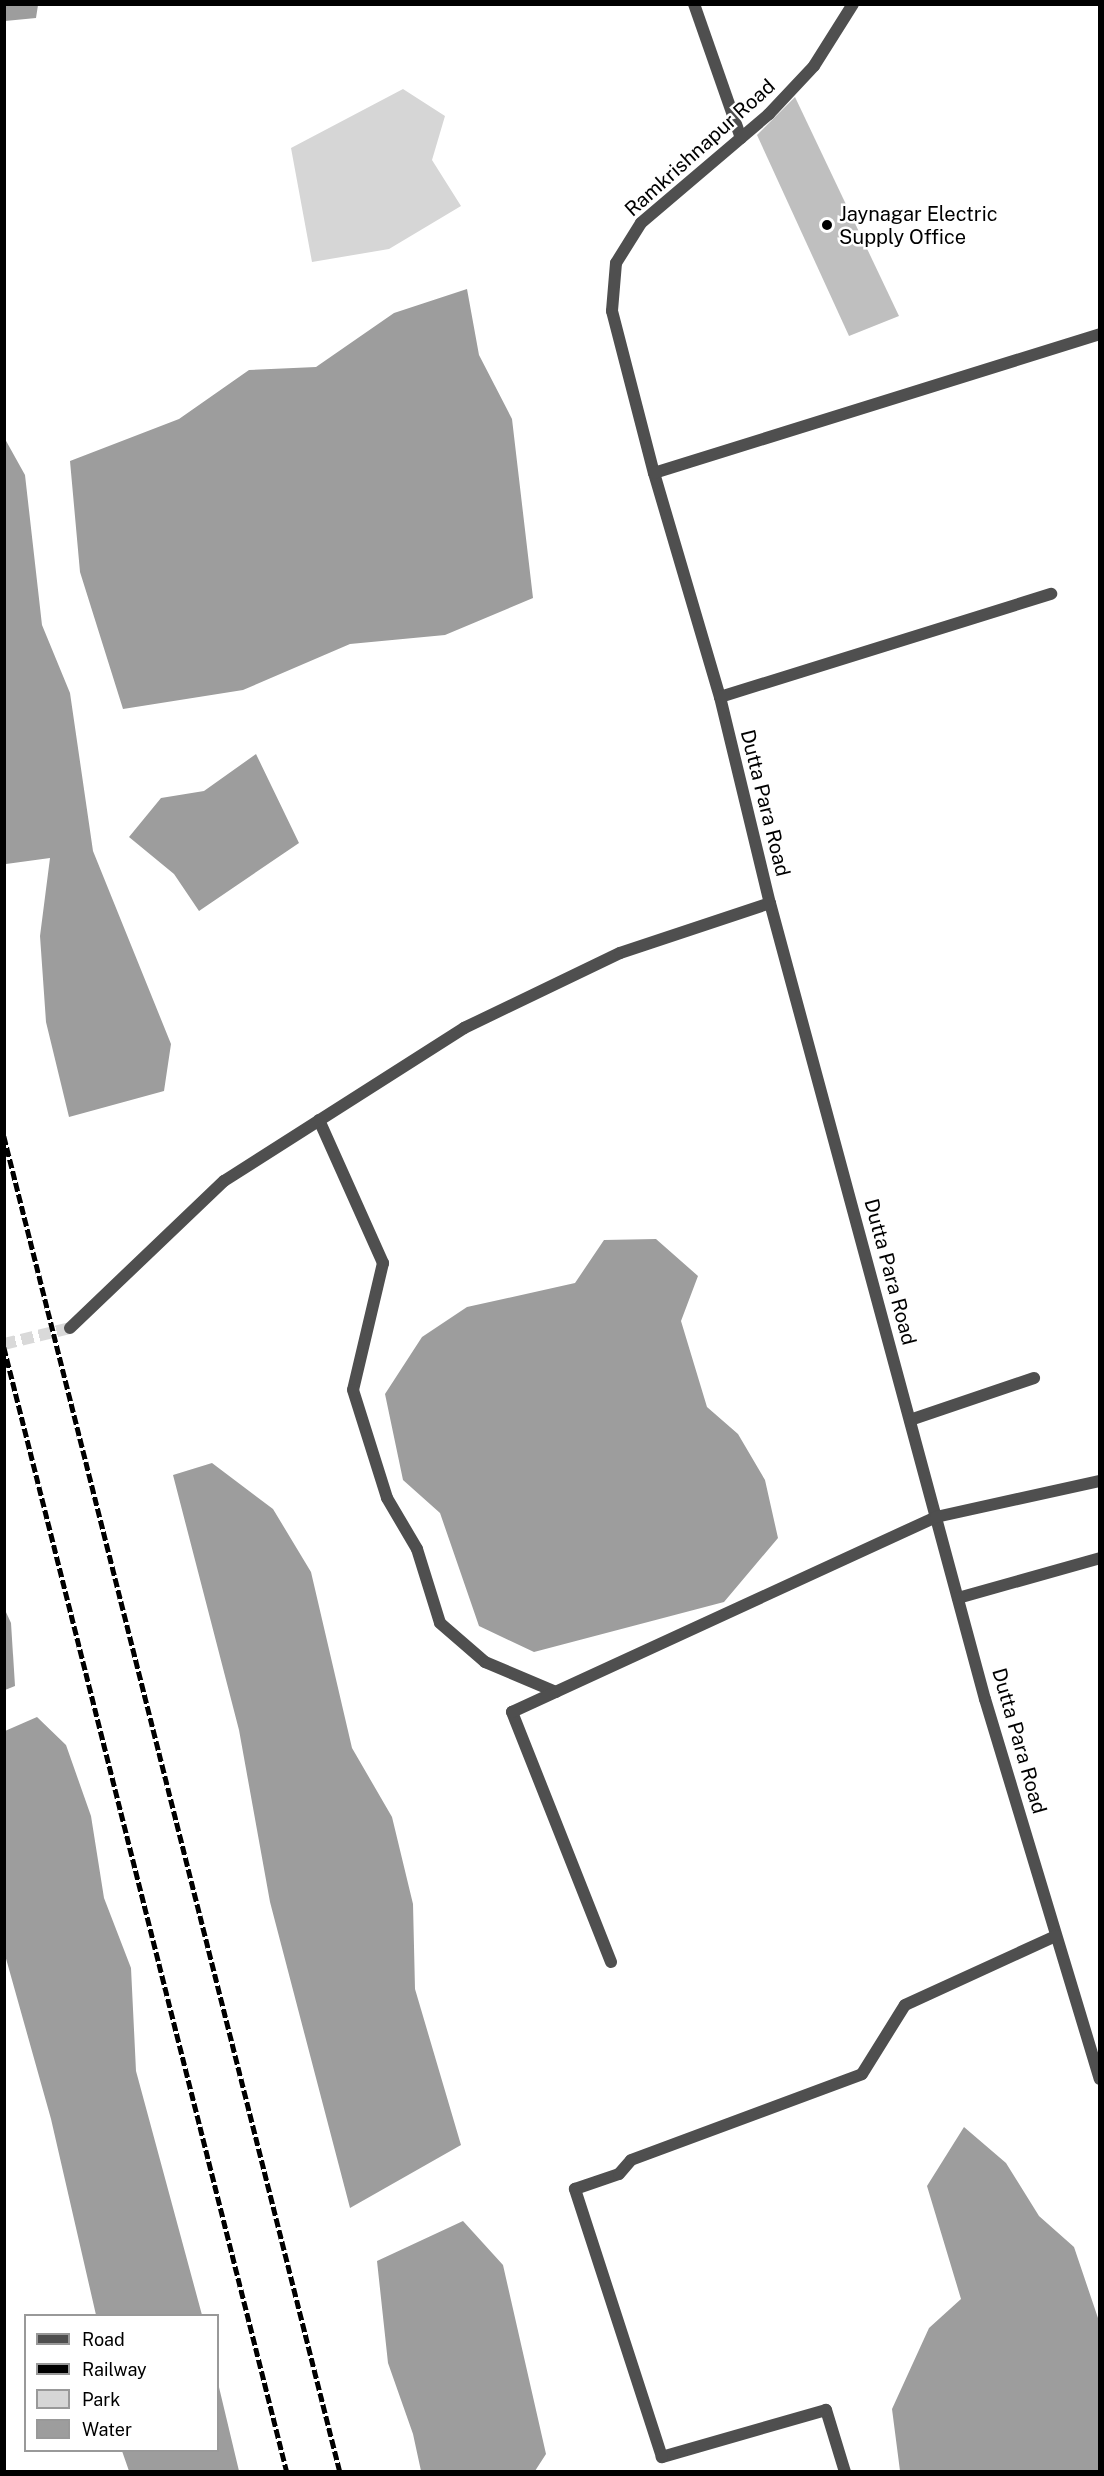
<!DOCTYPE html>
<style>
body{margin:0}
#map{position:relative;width:1104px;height:2476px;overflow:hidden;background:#fff;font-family:"Public Sans",sans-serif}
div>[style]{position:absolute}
.green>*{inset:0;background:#d6d6d6}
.water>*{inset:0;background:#9d9d9d}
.building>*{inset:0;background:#bfbfbf}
.minor-tunnel>*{height:12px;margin-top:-6px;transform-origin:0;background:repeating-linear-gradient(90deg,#d9d9d9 0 12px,transparent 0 18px)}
.minor>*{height:12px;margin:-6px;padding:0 6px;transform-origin:6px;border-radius:6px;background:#4f4f4f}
.rail>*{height:4.5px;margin-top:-2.25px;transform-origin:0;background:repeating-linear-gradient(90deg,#000 0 9px,transparent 0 12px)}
.dots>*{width:16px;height:16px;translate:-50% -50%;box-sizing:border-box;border:3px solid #fff;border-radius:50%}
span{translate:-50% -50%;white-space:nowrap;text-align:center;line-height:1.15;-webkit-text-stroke:5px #fff;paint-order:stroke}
.street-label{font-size:20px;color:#000}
.poi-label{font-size:20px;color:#000}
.left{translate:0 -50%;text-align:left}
.frame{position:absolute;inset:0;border:6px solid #000;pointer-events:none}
.legend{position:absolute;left:24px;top:2314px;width:195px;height:138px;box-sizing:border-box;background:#fff;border:2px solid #999;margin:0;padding:8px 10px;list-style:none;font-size:18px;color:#000}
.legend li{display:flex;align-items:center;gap:12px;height:30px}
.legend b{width:30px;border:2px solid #999}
</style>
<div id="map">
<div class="green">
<i style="clip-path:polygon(403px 89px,445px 116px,432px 160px,461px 206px,389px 249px,312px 262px,291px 148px)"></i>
</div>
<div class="water">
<i style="clip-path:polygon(5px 4px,38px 5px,36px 18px,5px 21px)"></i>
<i style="clip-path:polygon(467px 289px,479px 355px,512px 419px,533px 598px,445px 635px,350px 644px,243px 690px,123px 709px,80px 572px,70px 461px,179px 419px,249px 370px,316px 367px,394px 313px)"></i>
<i style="clip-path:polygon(5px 439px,25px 475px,42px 625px,70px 693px,93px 851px,171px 1044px,164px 1091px,69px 1117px,46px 1022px,40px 936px,50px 858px,6px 864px)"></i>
<i style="clip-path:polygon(256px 754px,299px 843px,199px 911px,174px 874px,129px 837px,161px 798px,204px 791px)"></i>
<i style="clip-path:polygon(656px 1239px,698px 1276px,681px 1321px,707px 1407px,738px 1434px,765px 1480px,778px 1538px,724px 1602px,534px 1652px,479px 1626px,440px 1513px,403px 1480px,385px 1394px,422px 1337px,467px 1307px,575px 1283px,604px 1240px)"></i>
<i style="clip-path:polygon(212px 1463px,273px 1509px,311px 1572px,352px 1748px,392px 1817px,413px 1904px,415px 1989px,461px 2145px,350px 2208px,270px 1902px,239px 1730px,173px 1475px)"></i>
<i style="clip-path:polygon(5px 1610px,11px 1623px,15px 1686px,5px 1690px)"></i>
<i style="clip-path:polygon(37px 1717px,66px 1745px,91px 1816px,104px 1898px,131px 1968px,136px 2071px,202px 2315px,96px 2315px,51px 2119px,5px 1955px,5px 1731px)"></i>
<i style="clip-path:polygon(964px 2127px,1006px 2163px,1039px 2216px,1074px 2247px,1099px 2321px,1099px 2471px,900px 2471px,892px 2409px,929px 2328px,961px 2299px,927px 2186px)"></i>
<i style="clip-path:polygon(463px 2221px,503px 2265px,546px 2454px,535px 2471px,421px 2471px,413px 2434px,388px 2363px,377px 2261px)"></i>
<i style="clip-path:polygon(218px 2383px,239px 2471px,129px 2471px,122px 2451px,218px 2450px)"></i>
</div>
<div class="building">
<i style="clip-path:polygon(795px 97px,899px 316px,849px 336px,757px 135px)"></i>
</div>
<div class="minor-tunnel">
<i style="left:4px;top:1344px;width:68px;rotate:-13.6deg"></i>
</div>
<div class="minor">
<i style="left:694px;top:4px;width:142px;rotate:70.7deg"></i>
<i style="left:853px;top:4px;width:73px;rotate:122.2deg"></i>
<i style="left:814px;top:66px;width:66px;rotate:133.2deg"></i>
<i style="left:769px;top:114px;width:168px;rotate:139.6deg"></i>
<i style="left:641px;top:223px;width:47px;rotate:122deg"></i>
<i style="left:616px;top:263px;width:48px;rotate:94.8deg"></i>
<i style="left:612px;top:311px;width:167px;rotate:75.5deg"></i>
<i style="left:654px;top:473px;width:234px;rotate:73.6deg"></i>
<i style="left:720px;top:697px;width:212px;rotate:76.4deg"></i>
<i style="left:770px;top:903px;width:825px;rotate:74.89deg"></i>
<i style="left:985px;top:1699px;width:397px;rotate:73.2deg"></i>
<i style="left:654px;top:473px;width:467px;rotate:-17.3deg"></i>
<i style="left:720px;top:697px;width:347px;rotate:-17.3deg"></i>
<i style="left:319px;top:1120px;width:157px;rotate:65.9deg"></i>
<i style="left:383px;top:1263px;width:130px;rotate:103.3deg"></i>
<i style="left:353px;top:1390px;width:113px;rotate:72.5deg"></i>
<i style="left:387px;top:1498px;width:59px;rotate:59.5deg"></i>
<i style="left:417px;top:1549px;width:77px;rotate:72.7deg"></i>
<i style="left:440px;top:1623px;width:60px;rotate:40.9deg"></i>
<i style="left:485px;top:1662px;width:77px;rotate:22.9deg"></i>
<i style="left:70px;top:1328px;width:213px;rotate:-43.7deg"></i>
<i style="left:224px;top:1181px;width:285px;rotate:-32.5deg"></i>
<i style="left:464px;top:1028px;width:173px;rotate:-25.7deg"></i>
<i style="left:620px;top:953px;width:158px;rotate:-18.4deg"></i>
<i style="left:910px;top:1420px;width:131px;rotate:-18.7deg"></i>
<i style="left:958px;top:1598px;width:148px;rotate:-15.7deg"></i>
<i style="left:611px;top:1962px;width:269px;rotate:-111.6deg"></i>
<i style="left:512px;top:1712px;width:467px;rotate:-24.7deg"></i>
<i style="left:936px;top:1517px;width:168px;rotate:-12.4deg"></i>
<i style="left:845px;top:2472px;width:65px;rotate:-107deg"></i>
<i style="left:826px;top:2410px;width:171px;rotate:164deg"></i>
<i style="left:662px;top:2457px;width:282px;rotate:-108deg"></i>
<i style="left:575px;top:2189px;width:46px;rotate:-18.8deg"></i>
<i style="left:619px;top:2174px;width:18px;rotate:-49deg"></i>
<i style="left:631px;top:2160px;width:246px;rotate:-20.4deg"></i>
<i style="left:862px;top:2074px;width:81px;rotate:-58.1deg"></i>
<i style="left:905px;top:2005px;width:166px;rotate:-24.6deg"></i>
</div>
<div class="rail">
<i style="left:4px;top:1136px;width:1378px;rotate:75.88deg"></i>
<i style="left:4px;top:1347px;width:1160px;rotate:75.88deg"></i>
</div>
<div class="dots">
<i style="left:827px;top:225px;background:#000"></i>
</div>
<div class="street-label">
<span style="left:700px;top:148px;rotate:-42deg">Ramkrishnapur Road</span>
<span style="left:765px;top:803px;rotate:76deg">Dutta Para Road</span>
<span style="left:890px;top:1272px;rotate:75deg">Dutta Para Road</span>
<span style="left:1019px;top:1741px;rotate:74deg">Dutta Para Road</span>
</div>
<div class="poi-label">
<span class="left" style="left:839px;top:226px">Jaynagar Electric<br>Supply Office</span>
</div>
<div class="frame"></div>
<ul class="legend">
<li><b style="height:8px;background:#4f4f4f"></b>Road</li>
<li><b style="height:8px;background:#000"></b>Railway</li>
<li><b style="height:16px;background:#d6d6d6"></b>Park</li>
<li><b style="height:16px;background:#9d9d9d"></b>Water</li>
</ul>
</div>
